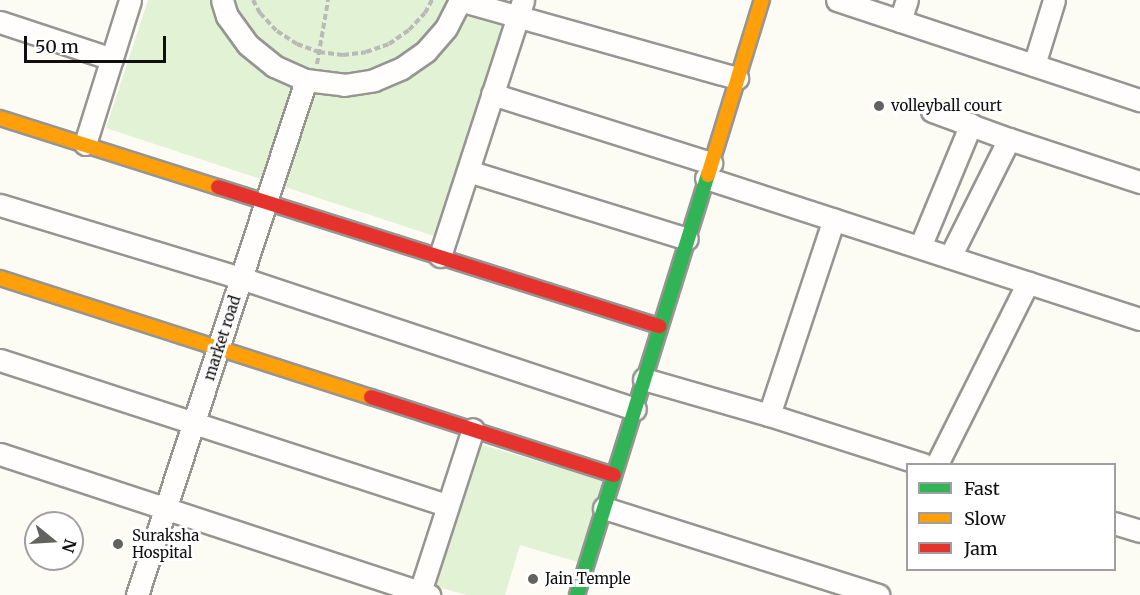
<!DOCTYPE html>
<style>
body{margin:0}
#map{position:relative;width:1140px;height:595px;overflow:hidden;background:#fcfbf4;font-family:Merriweather,serif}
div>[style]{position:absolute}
.green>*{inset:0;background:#e2f2d4}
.path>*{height:4px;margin-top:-2px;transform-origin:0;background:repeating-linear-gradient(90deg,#b9b9b8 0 6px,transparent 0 9px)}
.roads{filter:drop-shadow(2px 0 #969592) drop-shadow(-2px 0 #969592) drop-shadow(0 2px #969592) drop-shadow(0 -2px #969592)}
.street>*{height:21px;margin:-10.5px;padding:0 10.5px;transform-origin:10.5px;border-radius:10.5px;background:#fffefd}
.fast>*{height:14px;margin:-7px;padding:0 7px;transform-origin:7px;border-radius:7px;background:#30b455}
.slow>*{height:14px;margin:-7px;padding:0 7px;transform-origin:7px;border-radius:7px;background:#ff9f0a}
.jam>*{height:14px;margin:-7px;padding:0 7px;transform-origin:7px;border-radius:7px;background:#e5322d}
.dots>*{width:16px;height:16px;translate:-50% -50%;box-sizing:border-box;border:3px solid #fff;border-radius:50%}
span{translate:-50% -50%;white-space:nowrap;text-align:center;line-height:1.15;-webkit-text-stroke:6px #fff;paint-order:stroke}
.poi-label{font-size:15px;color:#0f0f0f}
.left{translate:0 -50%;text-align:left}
.street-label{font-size:15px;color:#0f0f0f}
.legend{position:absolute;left:906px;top:463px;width:210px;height:108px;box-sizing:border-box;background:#fff;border:2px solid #9f9f9f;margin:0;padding:8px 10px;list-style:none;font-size:18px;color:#0f0f0f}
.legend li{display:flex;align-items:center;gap:12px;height:30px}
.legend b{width:30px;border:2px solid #9f9f9f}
.north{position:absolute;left:24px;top:511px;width:60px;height:60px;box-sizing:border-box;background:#fff;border:2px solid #9f9f9f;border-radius:50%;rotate:108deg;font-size:16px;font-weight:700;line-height:24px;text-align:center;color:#0f0f0f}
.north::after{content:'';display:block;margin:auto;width:21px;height:27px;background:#62625f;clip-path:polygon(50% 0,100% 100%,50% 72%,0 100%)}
.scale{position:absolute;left:24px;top:36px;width:142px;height:27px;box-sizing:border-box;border:3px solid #0f0f0f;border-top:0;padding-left:8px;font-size:18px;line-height:21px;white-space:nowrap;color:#0f0f0f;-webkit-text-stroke:4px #fff;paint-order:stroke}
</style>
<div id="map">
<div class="green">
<i style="clip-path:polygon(148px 0,512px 0,434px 236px,106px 128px)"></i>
<i style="clip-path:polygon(479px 444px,606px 481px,581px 563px,520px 545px,505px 595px,467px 595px,434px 586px)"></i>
</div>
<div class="path">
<i style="left:253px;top:0;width:15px;rotate:62deg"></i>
<i style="left:260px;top:13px;width:25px;rotate:47deg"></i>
<i style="left:277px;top:31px;width:24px;rotate:33deg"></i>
<i style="left:297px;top:44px;width:23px;rotate:20deg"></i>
<i style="left:319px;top:52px;width:24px;rotate:7deg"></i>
<i style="left:343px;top:55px;width:23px;rotate:-7deg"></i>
<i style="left:366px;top:52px;width:24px;rotate:-19deg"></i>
<i style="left:389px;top:44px;width:24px;rotate:-35deg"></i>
<i style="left:409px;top:30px;width:23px;rotate:-47deg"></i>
<i style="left:425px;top:13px;width:15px;rotate:-62deg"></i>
<i style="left:317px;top:64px;width:65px;rotate:-80.2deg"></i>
</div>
<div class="roads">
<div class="street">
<i style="left:222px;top:0;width:17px;rotate:73deg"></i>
<i style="left:227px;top:16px;width:34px;rotate:54deg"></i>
<i style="left:247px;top:44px;width:35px;rotate:39deg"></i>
<i style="left:274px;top:66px;width:35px;rotate:24deg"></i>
<i style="left:306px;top:80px;width:38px;rotate:7deg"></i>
<i style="left:344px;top:85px;width:30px;rotate:-9deg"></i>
<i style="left:374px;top:80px;width:30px;rotate:-23deg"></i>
<i style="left:402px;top:68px;width:29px;rotate:-35deg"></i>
<i style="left:426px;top:51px;width:30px;rotate:-49deg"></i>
<i style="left:446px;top:28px;width:31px;rotate:-63deg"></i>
<i style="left:459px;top:0;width:289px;rotate:15.7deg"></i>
<i style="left:837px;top:0;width:319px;rotate:18.3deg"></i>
<i style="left:900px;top:21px;width:22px;rotate:-72deg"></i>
<i style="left:0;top:22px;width:118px;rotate:18.3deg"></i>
<i style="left:1034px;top:65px;width:68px;rotate:-72.9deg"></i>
<i style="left:492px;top:94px;width:230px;rotate:17.5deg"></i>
<i style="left:932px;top:111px;width:82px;rotate:20deg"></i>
<i style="left:1009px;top:139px;width:132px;rotate:116.6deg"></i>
<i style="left:1009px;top:139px;width:138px;rotate:18.2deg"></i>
<i style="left:85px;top:144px;width:151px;rotate:-72.6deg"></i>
<i style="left:468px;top:171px;width:229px;rotate:17.2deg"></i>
<i style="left:706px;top:178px;width:456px;rotate:18deg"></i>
<i style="left:0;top:205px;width:252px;rotate:16.9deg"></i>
<i style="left:241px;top:278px;width:415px;rotate:18.4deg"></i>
<i style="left:920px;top:247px;width:133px;rotate:-67.5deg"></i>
<i style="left:440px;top:256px;width:269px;rotate:-72deg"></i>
<i style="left:0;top:360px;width:470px;rotate:18deg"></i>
<i style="left:644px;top:379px;width:130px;rotate:16.1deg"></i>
<i style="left:769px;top:415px;width:162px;rotate:17.7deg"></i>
<i style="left:769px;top:415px;width:206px;rotate:-71.7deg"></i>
<i style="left:0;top:454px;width:452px;rotate:18.2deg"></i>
<i style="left:937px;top:464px;width:203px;rotate:-63.4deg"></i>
<i style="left:604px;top:508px;width:288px;rotate:17.6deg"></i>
<i style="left:1114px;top:523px;width:27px;rotate:17deg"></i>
<i style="left:420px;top:592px;width:171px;rotate:-72deg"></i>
<i style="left:137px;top:595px;width:542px;rotate:-71.83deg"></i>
</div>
<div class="fast">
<i style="left:577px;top:595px;width:440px;rotate:-72.7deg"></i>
</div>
<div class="slow">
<i style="left:0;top:118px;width:229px;rotate:17.6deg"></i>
<i style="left:708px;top:175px;width:183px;rotate:-72.9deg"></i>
<i style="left:0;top:278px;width:390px;rotate:17.8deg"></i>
</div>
<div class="jam">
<i style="left:218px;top:187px;width:463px;rotate:17.5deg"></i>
<i style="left:371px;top:397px;width:255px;rotate:17.8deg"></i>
</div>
</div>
<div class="dots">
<i style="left:879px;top:106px;background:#62625f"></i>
<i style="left:118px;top:544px;background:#62625f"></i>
<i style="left:533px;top:579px;background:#62625f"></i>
</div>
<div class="poi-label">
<span class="left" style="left:891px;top:106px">volleyball court</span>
<span class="left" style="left:132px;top:544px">Suraksha<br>Hospital</span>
<span class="left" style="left:545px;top:579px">Jain Temple</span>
</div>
<div class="street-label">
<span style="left:222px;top:338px;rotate:-72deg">market road</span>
</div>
<ul class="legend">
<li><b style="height:8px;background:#30b455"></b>Fast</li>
<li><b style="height:8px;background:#ff9f0a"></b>Slow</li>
<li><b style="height:8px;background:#e5322d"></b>Jam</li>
</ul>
<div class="north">N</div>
<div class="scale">50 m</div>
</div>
